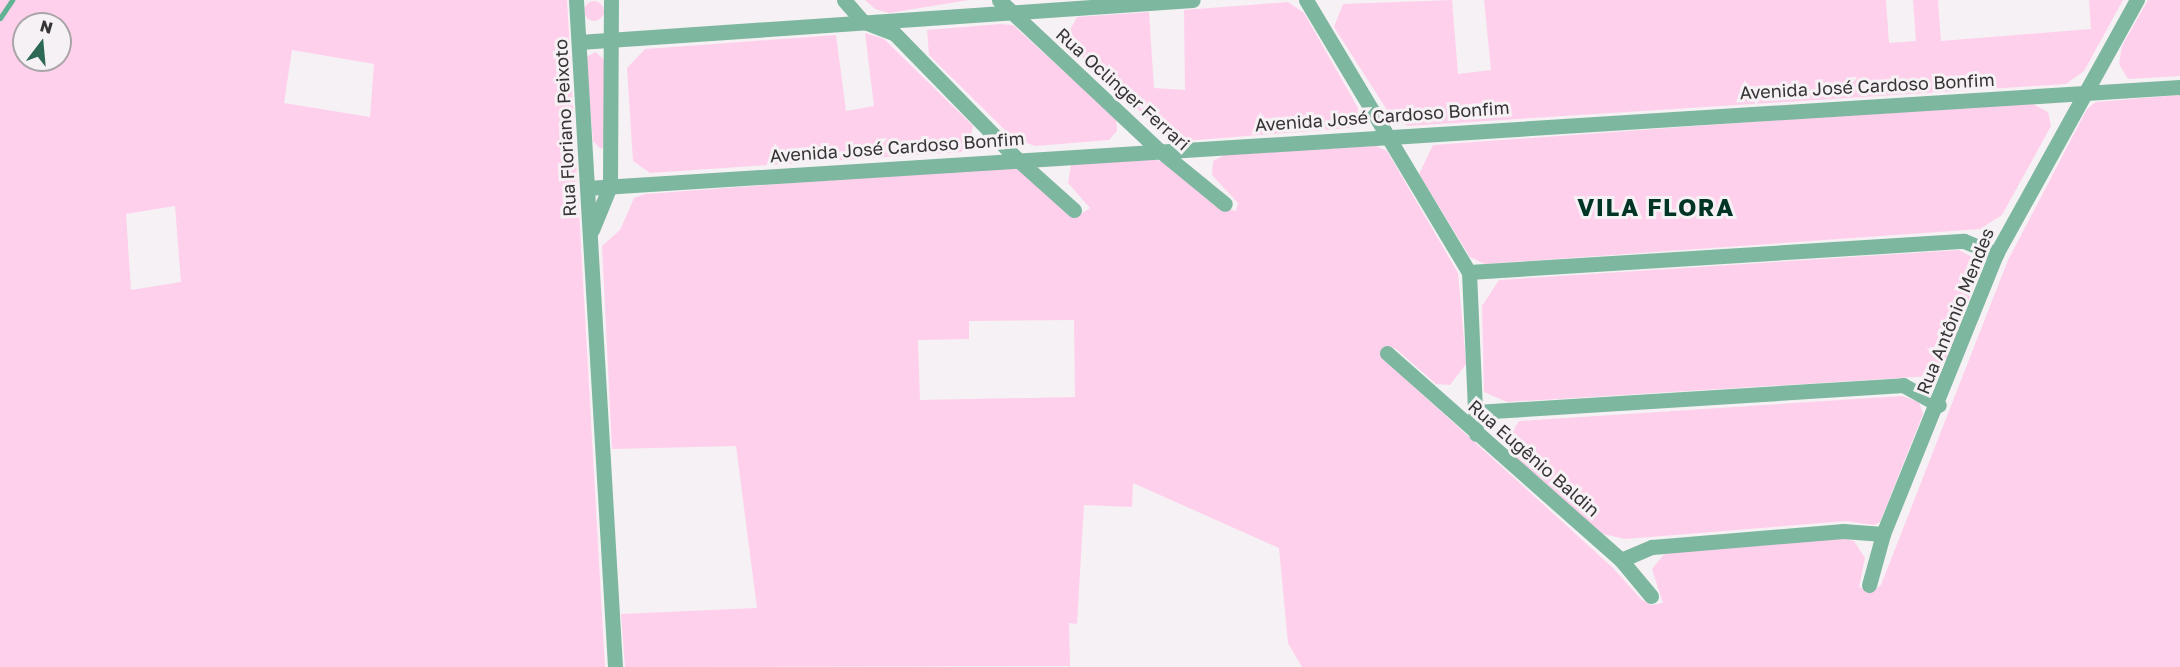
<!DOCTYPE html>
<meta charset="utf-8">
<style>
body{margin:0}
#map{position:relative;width:2180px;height:667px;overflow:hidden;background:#f6f1f4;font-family:"Golos Text",sans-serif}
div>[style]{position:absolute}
.green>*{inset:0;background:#fed0eb}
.round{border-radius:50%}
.stream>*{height:5px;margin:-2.5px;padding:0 2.5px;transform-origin:2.5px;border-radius:2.5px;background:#5fb294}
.minor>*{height:15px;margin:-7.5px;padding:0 7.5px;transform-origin:7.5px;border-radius:7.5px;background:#7db7a0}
span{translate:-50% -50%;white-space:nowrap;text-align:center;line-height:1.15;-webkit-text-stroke:6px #f6f1f4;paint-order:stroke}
.street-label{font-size:18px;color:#363435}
.district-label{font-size:24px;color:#003526;font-weight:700;letter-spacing:1.5px}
.north{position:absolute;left:12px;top:12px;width:60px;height:60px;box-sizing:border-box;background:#f6f1f4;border:2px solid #a9a5a8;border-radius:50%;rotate:16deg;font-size:16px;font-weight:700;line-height:24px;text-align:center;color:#363435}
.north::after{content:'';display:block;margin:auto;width:21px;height:27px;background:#2c6853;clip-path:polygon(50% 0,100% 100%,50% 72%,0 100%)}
</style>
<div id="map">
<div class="green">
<i style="clip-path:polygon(evenodd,0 0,567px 0,605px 667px,0 667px,0 0,24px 24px,60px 24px,60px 60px,24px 60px,24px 24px,0 0,292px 50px,374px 64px,370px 117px,284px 103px,292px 50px,0 0,175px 206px,181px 282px,131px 290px,126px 214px,175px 206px)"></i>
<i style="clip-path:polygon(865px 0,969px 0,889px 13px,875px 9px)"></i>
<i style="clip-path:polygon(1452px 0,1458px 74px,1491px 70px,1484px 0,1886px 0,1889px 43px,1916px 41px,1913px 0,1938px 0,1941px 41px,2091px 29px,2089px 0,2123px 0,2084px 71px,2066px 84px,1408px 126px,1392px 118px,1334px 27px,1343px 4px)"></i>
<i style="clip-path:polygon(2148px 0,2180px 0,2180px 76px,2128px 79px,2119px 64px,2122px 46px)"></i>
<i class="round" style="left:584px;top:1px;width:20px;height:20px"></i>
<i style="clip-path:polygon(1288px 2px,1304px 13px,1358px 108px,1358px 119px,1349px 128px,1185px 141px,1165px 135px,1071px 46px,1071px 28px,1077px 17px,1149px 12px,1154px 88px,1185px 90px,1184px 10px)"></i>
<i style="clip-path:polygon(1000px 24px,1013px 25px,1116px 119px,1117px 131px,1109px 140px,1035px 146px,1013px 138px,929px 55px,927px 30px)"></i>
<i style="clip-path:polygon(865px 33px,884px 39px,973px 126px,970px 141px,961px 152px,650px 173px,633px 161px,627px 68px,645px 49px,836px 35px,846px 111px,874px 106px)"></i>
<i style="clip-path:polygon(596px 52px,604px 60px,606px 145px,601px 149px,593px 141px,586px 57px)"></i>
<i style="clip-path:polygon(evenodd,2180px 95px,2180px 667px,1302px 667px,1288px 643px,1279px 548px,1133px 483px,1132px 507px,1084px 505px,1077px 624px,1069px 623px,1070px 666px,625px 667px,621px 614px,757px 608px,736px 446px,612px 449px,602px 246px,620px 230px,634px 198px,645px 194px,1009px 167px,1025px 172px,1069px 216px,1076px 217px,1090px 208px,1068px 183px,1071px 165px,1150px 158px,1167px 163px,1215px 206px,1236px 211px,1238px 203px,1212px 175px,1213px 161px,1226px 154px,1376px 146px,1387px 151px,1458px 273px,1466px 364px,1450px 385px,1436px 384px,1396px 349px,1388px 346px,1382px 358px,1612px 567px,1641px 599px,1651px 605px,1663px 603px,1652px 569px,1666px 552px,1841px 538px,1854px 541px,1865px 558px,1859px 587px,1872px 592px,1881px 585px,2008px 260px,2087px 109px,2096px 102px,2180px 95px,1074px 320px,1075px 397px,920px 400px,918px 340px,969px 339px,969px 321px,1074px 320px)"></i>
<i style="clip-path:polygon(2029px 102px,2048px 112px,2051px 126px,2002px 215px,1980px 229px,1485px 264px,1470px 257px,1419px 174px,1433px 145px)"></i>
<i style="clip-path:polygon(1959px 250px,1972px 257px,1979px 270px,1948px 359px,1931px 376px,1507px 402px,1484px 392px,1482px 306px,1499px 280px)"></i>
<i style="clip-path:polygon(1902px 396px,1919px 402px,1923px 414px,1880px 522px,1874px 525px,1846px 521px,1625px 539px,1603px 534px,1511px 457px,1509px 437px,1519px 421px)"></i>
</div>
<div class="stream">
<i style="left:0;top:18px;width:22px;rotate:-56deg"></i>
</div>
<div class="minor">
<i style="left:576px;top:0;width:668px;rotate:86.65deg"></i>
<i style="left:844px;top:0;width:28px;rotate:49deg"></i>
<i style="left:862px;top:21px;width:34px;rotate:21deg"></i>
<i style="left:894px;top:33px;width:175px;rotate:45.7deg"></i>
<i style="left:1016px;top:158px;width:78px;rotate:41.9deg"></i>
<i style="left:999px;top:0;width:219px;rotate:43.2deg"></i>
<i style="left:1159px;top:150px;width:85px;rotate:39.3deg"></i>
<i style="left:1306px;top:0;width:317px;rotate:59.1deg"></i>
<i style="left:1469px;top:272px;width:162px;rotate:87.5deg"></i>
<i style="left:579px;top:42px;width:615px;rotate:-3.91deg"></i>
<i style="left:587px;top:188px;width:1596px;rotate:-3.63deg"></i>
<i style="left:592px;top:230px;width:48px;rotate:-67.8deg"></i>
<i style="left:610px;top:186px;width:186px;rotate:-89.7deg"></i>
<i style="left:1469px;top:272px;width:496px;rotate:-3.6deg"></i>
<i style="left:1964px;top:241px;width:35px;rotate:22deg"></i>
<i style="left:1387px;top:353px;width:312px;rotate:41.5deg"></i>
<i style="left:1621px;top:560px;width:47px;rotate:50.2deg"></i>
<i style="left:1476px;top:412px;width:428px;rotate:-3.6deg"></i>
<i style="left:1903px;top:385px;width:41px;rotate:29.1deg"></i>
<i style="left:1621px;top:560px;width:34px;rotate:-23deg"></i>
<i style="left:1652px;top:547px;width:192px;rotate:-4.8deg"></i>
<i style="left:1843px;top:531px;width:40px;rotate:4.3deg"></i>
<i style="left:1869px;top:585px;width:53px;rotate:-74.6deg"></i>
<i style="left:1883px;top:534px;width:302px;rotate:-68deg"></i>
<i style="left:1996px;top:254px;width:291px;rotate:-61deg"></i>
</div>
<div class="street-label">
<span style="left:1867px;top:86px;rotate:-3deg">Avenida José Cardoso Bonfim</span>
<span style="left:1123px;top:89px;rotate:42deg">Rua Oclinger Ferrari</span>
<span style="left:1382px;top:116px;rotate:-4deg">Avenida José Cardoso Bonfim</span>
<span style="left:565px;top:128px;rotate:-93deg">Rua Floriano Peixoto</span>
<span style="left:897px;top:147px;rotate:-4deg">Avenida José Cardoso Bonfim</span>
<span style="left:1955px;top:311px;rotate:-68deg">Rua Antônio Mendes</span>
<span style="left:1534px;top:458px;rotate:41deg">Rua Eugênio Baldin</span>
</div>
<div class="district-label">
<span style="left:1656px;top:207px">VILA FLORA</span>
</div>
<div class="north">N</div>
</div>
